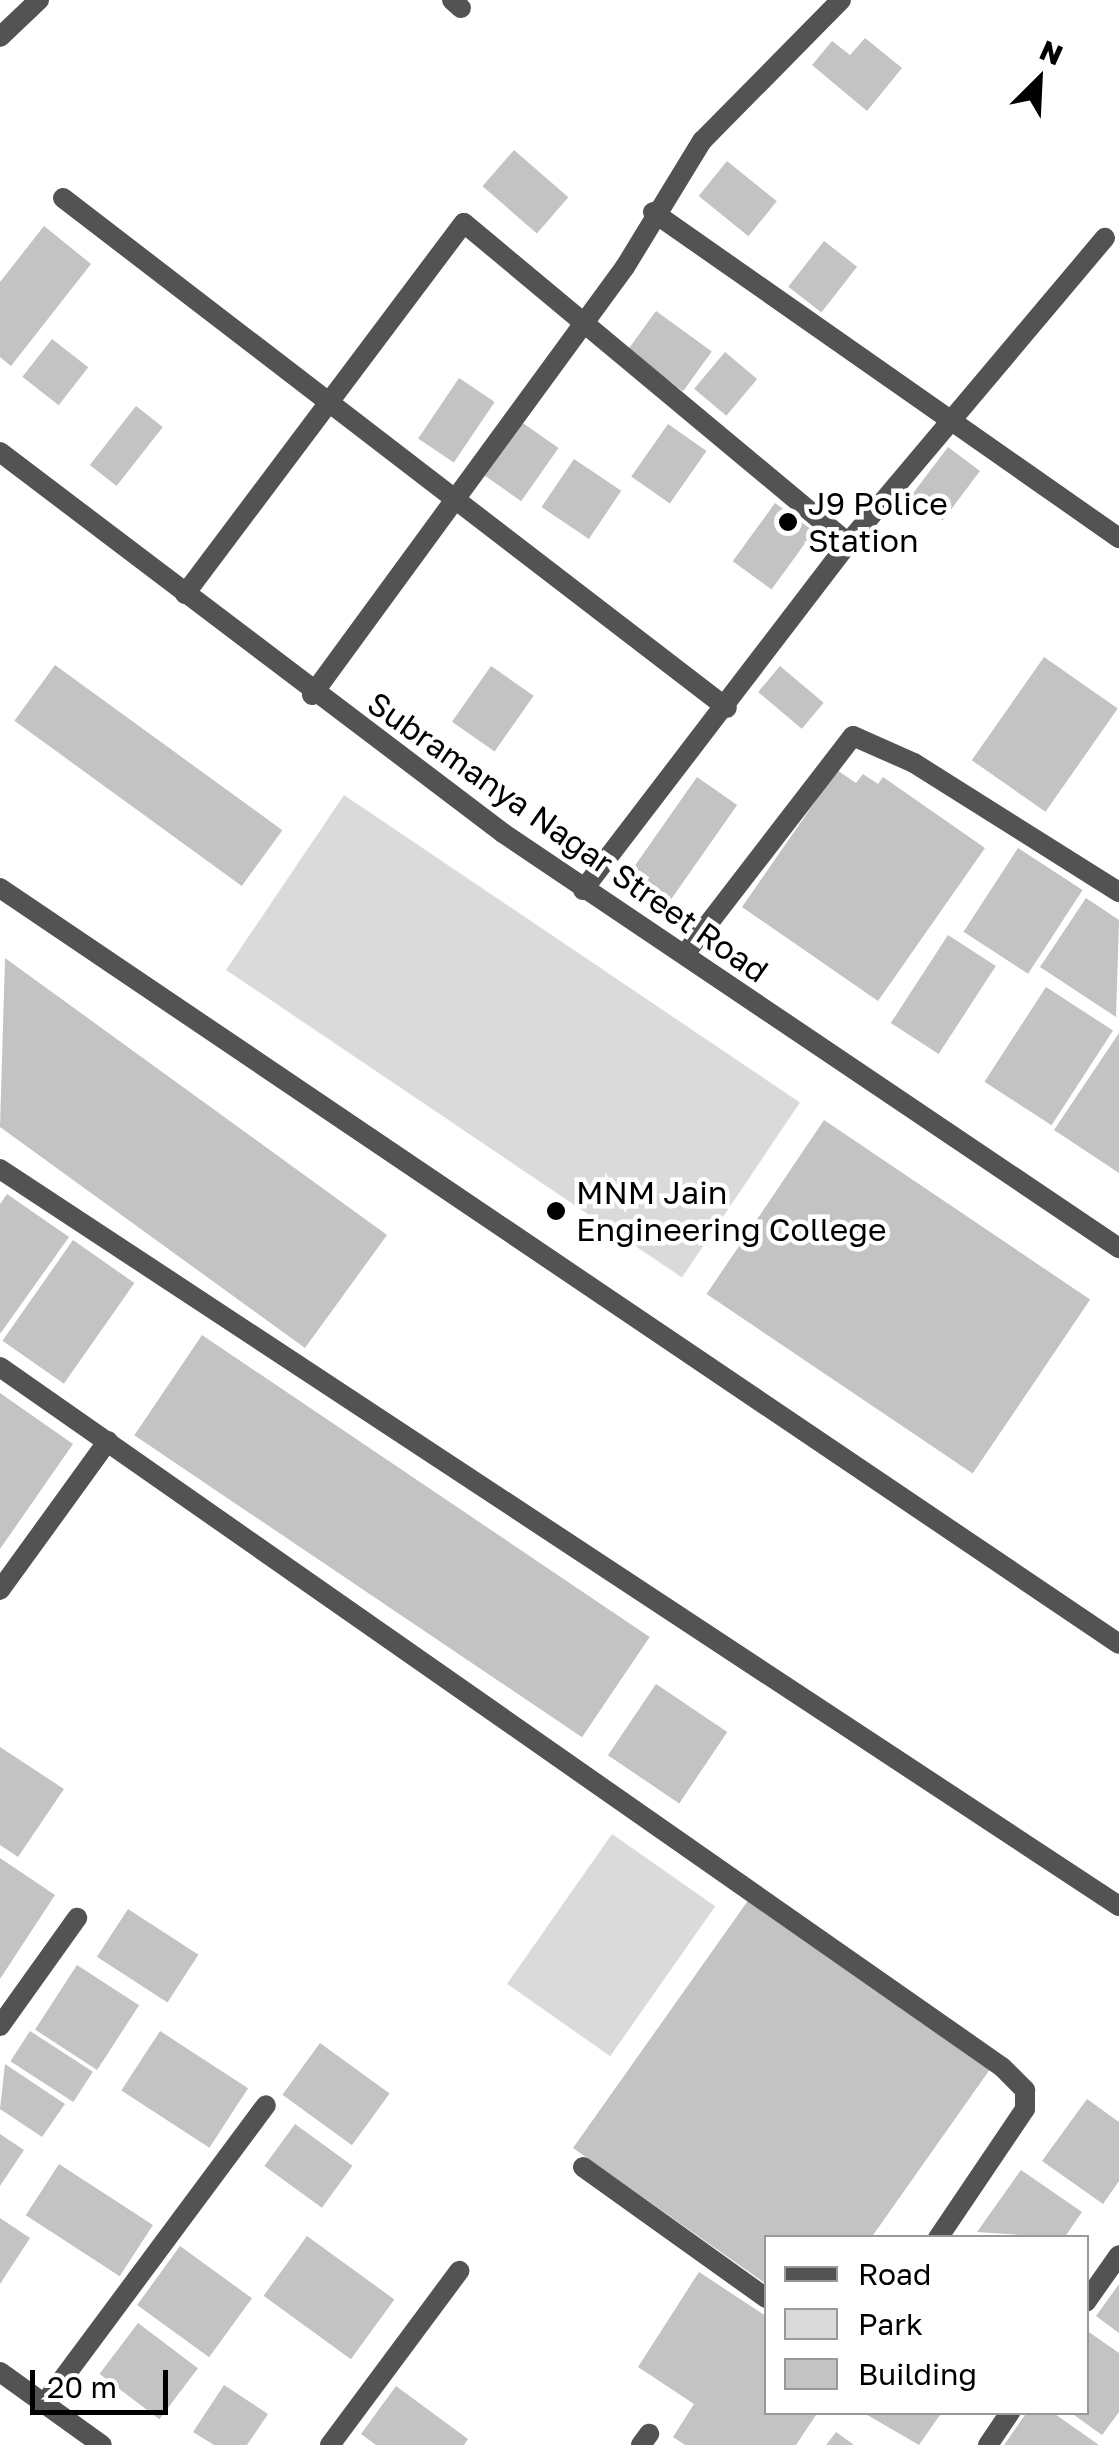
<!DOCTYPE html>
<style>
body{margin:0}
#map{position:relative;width:1119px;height:2445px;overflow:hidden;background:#fff;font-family:"Golos Text",sans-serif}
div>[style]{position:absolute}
.green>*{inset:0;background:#dadada;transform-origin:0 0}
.building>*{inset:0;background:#c3c3c3;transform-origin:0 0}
.service>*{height:20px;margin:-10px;padding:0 10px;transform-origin:10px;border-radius:10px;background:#535353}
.minor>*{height:20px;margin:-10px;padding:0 10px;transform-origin:10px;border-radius:10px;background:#535353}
.tertiary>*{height:20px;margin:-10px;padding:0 10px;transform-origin:10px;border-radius:10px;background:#535353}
.dots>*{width:28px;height:28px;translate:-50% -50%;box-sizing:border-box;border:5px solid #fff;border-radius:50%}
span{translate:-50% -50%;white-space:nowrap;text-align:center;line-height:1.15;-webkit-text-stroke:9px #fff;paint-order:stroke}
.poi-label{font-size:32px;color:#000}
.left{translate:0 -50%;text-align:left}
.street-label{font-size:32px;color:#000}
.legend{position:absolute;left:764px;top:2235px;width:325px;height:180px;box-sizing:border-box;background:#fff;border:2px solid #999;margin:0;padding:12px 18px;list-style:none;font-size:30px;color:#000}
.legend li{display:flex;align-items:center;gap:20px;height:50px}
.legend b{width:50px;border:2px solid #999}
.north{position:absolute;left:989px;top:30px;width:100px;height:100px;-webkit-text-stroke:8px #fff;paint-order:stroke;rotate:24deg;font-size:28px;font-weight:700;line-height:40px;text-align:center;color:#000}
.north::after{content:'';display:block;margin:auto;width:35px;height:45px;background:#000;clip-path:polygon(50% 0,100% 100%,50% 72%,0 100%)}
.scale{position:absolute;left:30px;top:2370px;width:138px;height:45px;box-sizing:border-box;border:5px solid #000;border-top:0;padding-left:12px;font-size:30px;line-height:35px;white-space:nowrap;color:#000;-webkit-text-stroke:8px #fff;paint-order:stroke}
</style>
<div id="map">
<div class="green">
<i style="left:344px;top:795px;width:550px;height:211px;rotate:34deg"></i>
<i style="left:612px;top:1834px;width:126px;height:183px;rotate:35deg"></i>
</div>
<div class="building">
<i style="clip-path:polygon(865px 38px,902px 68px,867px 111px,812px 65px,832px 41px,850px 55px)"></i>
<i style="left:514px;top:150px;width:72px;height:48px;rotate:41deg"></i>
<i style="left:727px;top:161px;width:64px;height:45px;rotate:39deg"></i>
<i style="clip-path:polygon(44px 226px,91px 264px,11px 366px,0 357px,0 282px)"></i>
<i style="left:824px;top:241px;width:42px;height:58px;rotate:38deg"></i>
<i style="left:656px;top:311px;width:69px;height:49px;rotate:36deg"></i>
<i style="left:52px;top:339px;width:46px;height:48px;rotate:38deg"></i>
<i style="left:725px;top:352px;width:42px;height:48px;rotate:40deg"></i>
<i style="left:459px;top:378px;width:43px;height:73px;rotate:34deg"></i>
<i style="left:136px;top:406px;width:34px;height:75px;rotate:38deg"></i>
<i style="left:520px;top:421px;width:47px;height:65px;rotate:35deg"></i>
<i style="left:668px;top:424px;width:47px;height:64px;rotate:35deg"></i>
<i style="left:948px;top:447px;width:40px;height:62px;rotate:37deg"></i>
<i style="left:574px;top:459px;width:57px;height:58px;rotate:34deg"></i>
<i style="left:775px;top:503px;width:48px;height:72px;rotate:36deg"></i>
<i style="left:1044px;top:657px;width:90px;height:126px;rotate:35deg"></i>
<i style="left:55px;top:665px;width:281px;height:69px;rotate:36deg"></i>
<i style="left:491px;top:666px;width:52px;height:68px;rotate:35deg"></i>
<i style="left:780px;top:666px;width:57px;height:34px;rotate:40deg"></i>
<i style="clip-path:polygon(837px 770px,856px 783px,863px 774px,878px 784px,883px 777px,985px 848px,878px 1001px,742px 907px)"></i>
<i style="left:697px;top:777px;width:49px;height:123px;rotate:35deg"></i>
<i style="left:1018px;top:848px;width:77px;height:100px;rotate:33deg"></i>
<i style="clip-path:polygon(1086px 898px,1119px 920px,1116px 1017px,1040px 967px)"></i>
<i style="left:948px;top:935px;width:57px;height:105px;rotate:33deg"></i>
<i style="clip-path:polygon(5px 958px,387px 1235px,305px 1348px,0 1127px)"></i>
<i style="left:1046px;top:987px;width:80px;height:113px;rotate:33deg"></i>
<i style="clip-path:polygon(1119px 1033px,1119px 1173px,1054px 1130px)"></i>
<i style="left:824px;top:1120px;width:321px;height:210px;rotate:34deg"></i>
<i style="clip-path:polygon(7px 1194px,69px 1237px,0 1334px,0 1204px)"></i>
<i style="left:73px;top:1240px;width:75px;height:123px;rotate:35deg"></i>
<i style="left:202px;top:1335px;width:540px;height:121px;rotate:34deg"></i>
<i style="clip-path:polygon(0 1393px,73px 1444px,0 1549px)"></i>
<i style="left:656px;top:1684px;width:86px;height:86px;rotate:34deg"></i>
<i style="clip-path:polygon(0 1747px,64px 1789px,18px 1857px,0 1845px)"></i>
<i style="clip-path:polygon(0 1858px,55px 1895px,0 1979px)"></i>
<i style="clip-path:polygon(752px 1895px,993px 2065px,871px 2238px,766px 2238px,766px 2284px,573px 2148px)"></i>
<i style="left:128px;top:1909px;width:84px;height:57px;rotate:33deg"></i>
<i style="left:77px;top:1965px;width:74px;height:77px;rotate:33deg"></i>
<i style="left:30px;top:2031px;width:75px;height:36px;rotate:33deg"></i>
<i style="left:160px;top:2031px;width:105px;height:71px;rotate:33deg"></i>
<i style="left:320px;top:2043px;width:86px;height:64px;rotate:36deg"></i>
<i style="clip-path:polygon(5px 2064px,65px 2104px,42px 2137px,0 2109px)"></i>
<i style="clip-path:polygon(1087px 2099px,1119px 2122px,1119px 2181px,1103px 2204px,1042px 2161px)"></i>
<i style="left:295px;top:2124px;width:71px;height:52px;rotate:36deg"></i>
<i style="clip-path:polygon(0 2134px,24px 2150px,0 2186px)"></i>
<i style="left:59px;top:2164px;width:112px;height:61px;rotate:33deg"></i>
<i style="clip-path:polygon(1021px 2170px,1082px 2212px,1064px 2238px,977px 2232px)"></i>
<i style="clip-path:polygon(0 2218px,30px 2238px,0 2284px)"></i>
<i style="left:307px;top:2236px;width:108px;height:74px;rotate:36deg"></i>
<i style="left:180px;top:2246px;width:89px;height:73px;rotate:36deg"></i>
<i style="clip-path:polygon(699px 2272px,766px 2316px,766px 2412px,818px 2412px,796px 2445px,685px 2445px,673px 2437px,694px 2404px,638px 2367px)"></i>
<i style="clip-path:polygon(1119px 2284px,1119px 2333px,1096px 2316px)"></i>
<i style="left:138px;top:2323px;width:75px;height:64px;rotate:37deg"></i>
<i style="clip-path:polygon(1086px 2330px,1119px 2353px,1119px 2412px,1102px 2435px,1070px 2412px,1086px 2412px)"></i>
<i style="clip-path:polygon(224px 2385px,268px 2414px,247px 2445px,214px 2445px,193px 2432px)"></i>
<i style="clip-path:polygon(396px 2386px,468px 2439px,464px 2445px,376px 2445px,361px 2434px)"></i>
<i style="clip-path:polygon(862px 2412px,942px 2412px,919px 2445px)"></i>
<i style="clip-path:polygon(1027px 2412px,1052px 2412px,1099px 2445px,1004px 2445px)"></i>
<i style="clip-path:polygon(836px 2432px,854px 2445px,826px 2445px)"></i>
</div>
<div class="service">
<i style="left:452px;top:0;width:12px;rotate:42deg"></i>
<i style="left:0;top:888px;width:1350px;rotate:34.04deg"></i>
<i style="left:0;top:1367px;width:1222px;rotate:34.94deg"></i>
<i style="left:1002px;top:2067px;width:33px;rotate:45deg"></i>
<i style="left:1025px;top:2090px;width:19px;rotate:90deg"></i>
<i style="left:1025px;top:2109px;width:156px;rotate:124deg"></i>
<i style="left:0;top:1590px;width:184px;rotate:-54.1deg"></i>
<i style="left:583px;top:2167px;width:225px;rotate:35.6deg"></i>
</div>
<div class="minor">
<i style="left:63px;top:198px;width:837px;rotate:37.53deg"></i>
<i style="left:653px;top:212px;width:569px;rotate:34.98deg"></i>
<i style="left:185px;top:594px;width:464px;rotate:-53.1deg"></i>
<i style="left:464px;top:223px;width:500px;rotate:39.8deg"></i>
<i style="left:312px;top:695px;width:530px;rotate:-53.82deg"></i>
<i style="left:625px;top:267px;width:148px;rotate:-58.6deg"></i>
<i style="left:702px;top:141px;width:198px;rotate:-45.4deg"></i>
<i style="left:583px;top:890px;width:437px;rotate:-52.6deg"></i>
<i style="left:848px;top:543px;width:399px;rotate:-49.9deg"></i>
<i style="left:685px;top:954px;width:275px;rotate:-52.4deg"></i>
<i style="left:853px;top:736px;width:67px;rotate:23.9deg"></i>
<i style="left:914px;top:763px;width:242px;rotate:32.2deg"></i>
<i style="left:0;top:1169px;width:1340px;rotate:33.37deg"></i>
<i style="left:0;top:2026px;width:133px;rotate:-54.5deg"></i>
<i style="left:1086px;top:2302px;width:57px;rotate:-54.9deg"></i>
<i style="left:44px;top:2404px;width:372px;rotate:-53.4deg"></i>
<i style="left:330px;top:2445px;width:217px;rotate:-53.4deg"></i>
<i style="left:641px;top:2445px;width:14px;rotate:-54deg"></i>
<i style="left:988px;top:2445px;width:40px;rotate:-56deg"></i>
</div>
<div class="tertiary">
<i style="left:0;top:37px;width:54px;rotate:-43.5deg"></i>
<i style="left:0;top:452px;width:631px;rotate:37.14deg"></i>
<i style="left:503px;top:833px;width:743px;rotate:33.97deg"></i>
<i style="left:0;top:2372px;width:125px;rotate:35.6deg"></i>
</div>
<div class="dots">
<i style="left:788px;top:522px;background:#000"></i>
<i style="left:556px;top:1211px;background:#000"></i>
</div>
<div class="poi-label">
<span class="left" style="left:808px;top:522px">J9 Police<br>Station</span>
<span class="left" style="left:576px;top:1211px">MNM Jain<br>Engineering College</span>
</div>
<div class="street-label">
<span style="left:568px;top:837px;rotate:35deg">Subramanya Nagar Street Road</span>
</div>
<ul class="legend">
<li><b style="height:12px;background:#535353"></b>Road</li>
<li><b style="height:28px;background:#dadada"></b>Park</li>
<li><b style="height:28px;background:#c3c3c3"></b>Building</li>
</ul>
<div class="north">N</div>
<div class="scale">20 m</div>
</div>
